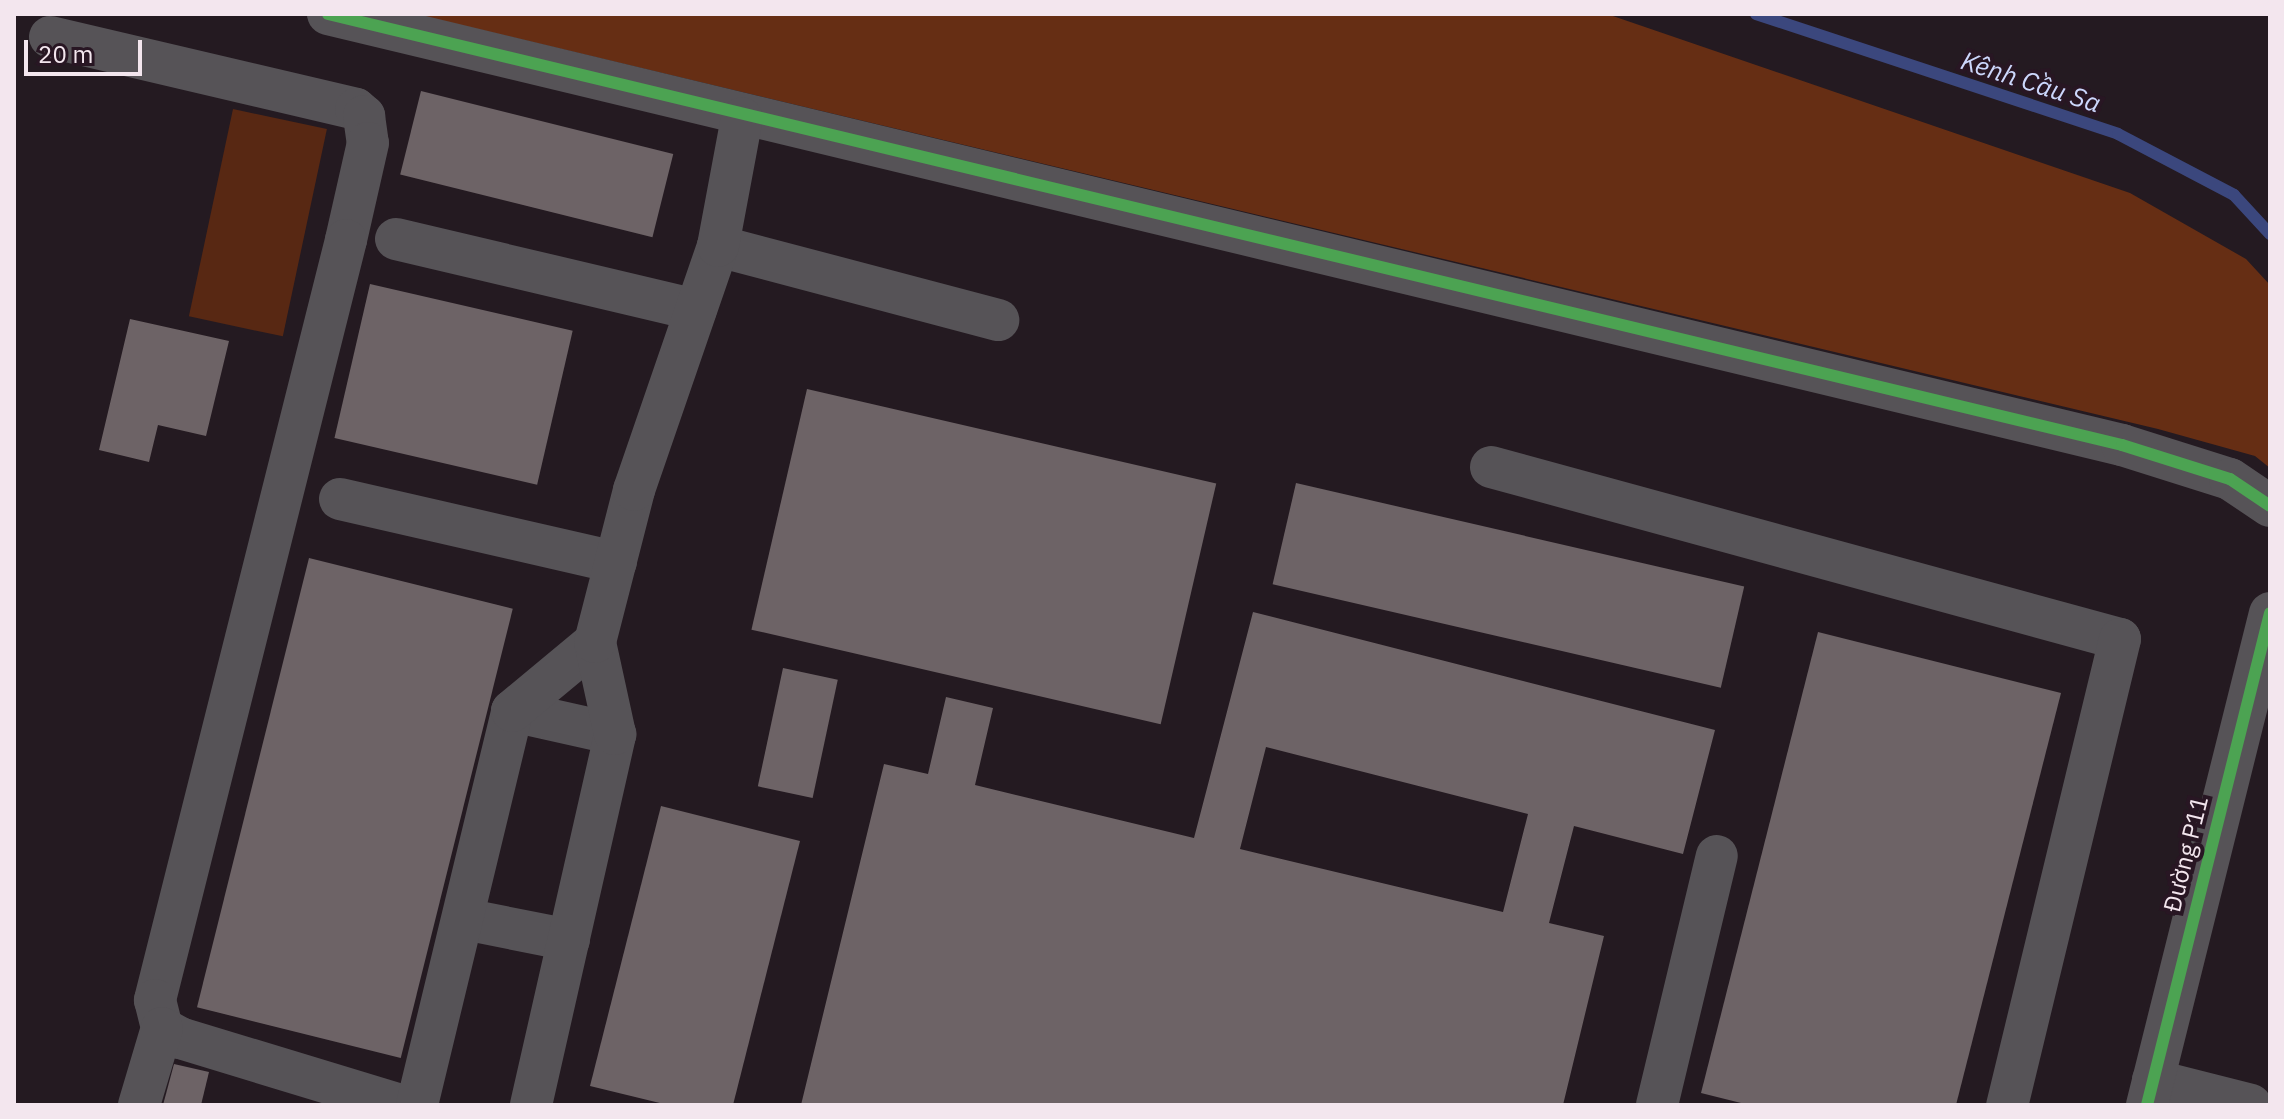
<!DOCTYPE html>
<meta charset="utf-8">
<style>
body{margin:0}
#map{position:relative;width:2284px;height:1119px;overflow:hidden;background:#241a21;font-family:"IBM Plex Sans",sans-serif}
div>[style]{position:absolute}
.green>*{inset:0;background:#582813;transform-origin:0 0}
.forest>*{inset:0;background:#662e14}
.stream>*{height:12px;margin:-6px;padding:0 6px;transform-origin:6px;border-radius:6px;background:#3b477d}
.building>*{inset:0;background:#6d6366;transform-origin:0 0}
.minor>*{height:42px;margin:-21px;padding:0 21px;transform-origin:21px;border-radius:21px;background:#565357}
.cycleway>*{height:12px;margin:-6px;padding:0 6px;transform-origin:6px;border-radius:6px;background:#4ca352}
span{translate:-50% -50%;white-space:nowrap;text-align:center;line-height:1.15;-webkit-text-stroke:8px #281623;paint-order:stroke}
.street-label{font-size:24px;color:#f3e6ee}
.water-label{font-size:26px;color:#ccd7fc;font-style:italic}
.frame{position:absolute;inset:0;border:16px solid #f3e6ee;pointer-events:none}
.scale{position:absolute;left:24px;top:40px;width:118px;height:36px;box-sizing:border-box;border:4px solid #f3e6ee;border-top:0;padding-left:10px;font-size:24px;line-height:28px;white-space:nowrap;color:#f3e6ee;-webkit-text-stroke:6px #281623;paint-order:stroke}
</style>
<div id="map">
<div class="green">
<i style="left:233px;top:109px;width:96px;height:212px;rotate:12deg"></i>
</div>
<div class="forest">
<i style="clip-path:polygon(414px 14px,1607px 14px,2130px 193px,2246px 259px,2270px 285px,2270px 468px,2255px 456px,2158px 429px)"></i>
</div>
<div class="stream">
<i style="left:1756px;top:14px;width:381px;rotate:18.3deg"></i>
<i style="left:2118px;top:134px;width:131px;rotate:27.7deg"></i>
<i style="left:2234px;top:195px;width:53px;rotate:47.3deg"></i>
</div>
<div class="building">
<i style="left:421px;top:91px;width:260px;height:86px;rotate:14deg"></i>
<i style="left:370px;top:284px;width:208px;height:158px;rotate:13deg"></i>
<i style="clip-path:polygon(130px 319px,229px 341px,206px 436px,158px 425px,149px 462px,99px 450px)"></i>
<i style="left:807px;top:389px;width:420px;height:247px;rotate:13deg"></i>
<i style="left:1296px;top:483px;width:460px;height:104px;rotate:13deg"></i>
<i style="left:309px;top:558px;width:210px;height:463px;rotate:14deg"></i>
<i style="clip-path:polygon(evenodd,1253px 612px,1715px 730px,1683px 854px,1574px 826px,1549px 923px,1604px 936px,1563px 1105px,801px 1105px,884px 764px,928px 774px,946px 697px,993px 708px,975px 785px,1194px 838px,1253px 612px,1266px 747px,1528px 814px,1503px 912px,1240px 849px,1266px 747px)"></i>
<i style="clip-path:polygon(1818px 632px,2061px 693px,1956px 1105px,1749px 1105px,1701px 1093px)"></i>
<i style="left:783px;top:668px;width:56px;height:121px;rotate:12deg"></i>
<i style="clip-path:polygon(661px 806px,800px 841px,733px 1105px,668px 1105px,590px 1086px)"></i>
<i style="clip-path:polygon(174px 1064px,209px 1072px,201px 1105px,163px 1105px)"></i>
</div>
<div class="minor">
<i style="left:328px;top:14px;width:1845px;rotate:13.51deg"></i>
<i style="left:2122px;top:445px;width:113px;rotate:17.5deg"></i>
<i style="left:2230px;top:479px;width:48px;rotate:34deg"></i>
<i style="left:50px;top:37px;width:314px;rotate:13.2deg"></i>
<i style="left:356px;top:109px;width:11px;rotate:41deg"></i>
<i style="left:364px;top:116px;width:27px;rotate:82deg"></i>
<i style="left:368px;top:143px;width:99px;rotate:102.8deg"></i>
<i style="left:346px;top:240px;width:784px;rotate:104.11deg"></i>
<i style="left:155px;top:1000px;width:29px;rotate:76deg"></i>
<i style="left:162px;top:1028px;width:21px;rotate:29deg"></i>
<i style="left:180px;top:1038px;width:230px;rotate:16.9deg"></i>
<i style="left:396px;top:239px;width:308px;rotate:13.3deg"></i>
<i style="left:718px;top:246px;width:290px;rotate:14.8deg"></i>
<i style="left:1491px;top:467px;width:652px;rotate:15.29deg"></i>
<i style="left:2120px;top:639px;width:480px;rotate:103.6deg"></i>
<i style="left:340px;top:499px;width:283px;rotate:12.9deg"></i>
<i style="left:512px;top:711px;width:106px;rotate:12.6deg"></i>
<i style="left:464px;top:919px;width:107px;rotate:11.3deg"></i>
<i style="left:2153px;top:1080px;width:101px;rotate:14.3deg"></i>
<i style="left:139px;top:1105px;width:80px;rotate:-73.4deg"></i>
<i style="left:417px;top:1105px;width:405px;rotate:-76.4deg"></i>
<i style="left:512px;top:711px;width:108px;rotate:-39.7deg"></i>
<i style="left:531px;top:1105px;width:380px;rotate:-77.2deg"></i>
<i style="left:615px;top:734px;width:94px;rotate:-102.3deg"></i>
<i style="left:595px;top:642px;width:157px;rotate:-75.6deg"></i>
<i style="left:634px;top:490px;width:258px;rotate:-71deg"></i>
<i style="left:718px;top:246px;width:130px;rotate:-79.4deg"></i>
<i style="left:1657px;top:1105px;width:256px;rotate:-76.5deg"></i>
<i style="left:2147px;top:1105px;width:507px;rotate:-75.96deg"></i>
</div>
<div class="cycleway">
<i style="left:328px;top:14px;width:1845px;rotate:13.51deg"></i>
<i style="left:2122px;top:445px;width:113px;rotate:17.5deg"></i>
<i style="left:2230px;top:479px;width:48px;rotate:34deg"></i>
<i style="left:2147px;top:1105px;width:507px;rotate:-75.96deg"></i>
</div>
<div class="street-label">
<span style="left:2186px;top:854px;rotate:-76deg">Đường P11</span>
</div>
<div class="water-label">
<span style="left:2031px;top:82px;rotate:18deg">Kênh Cầu Sa</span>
</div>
<div class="frame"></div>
<div class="scale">20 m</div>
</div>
